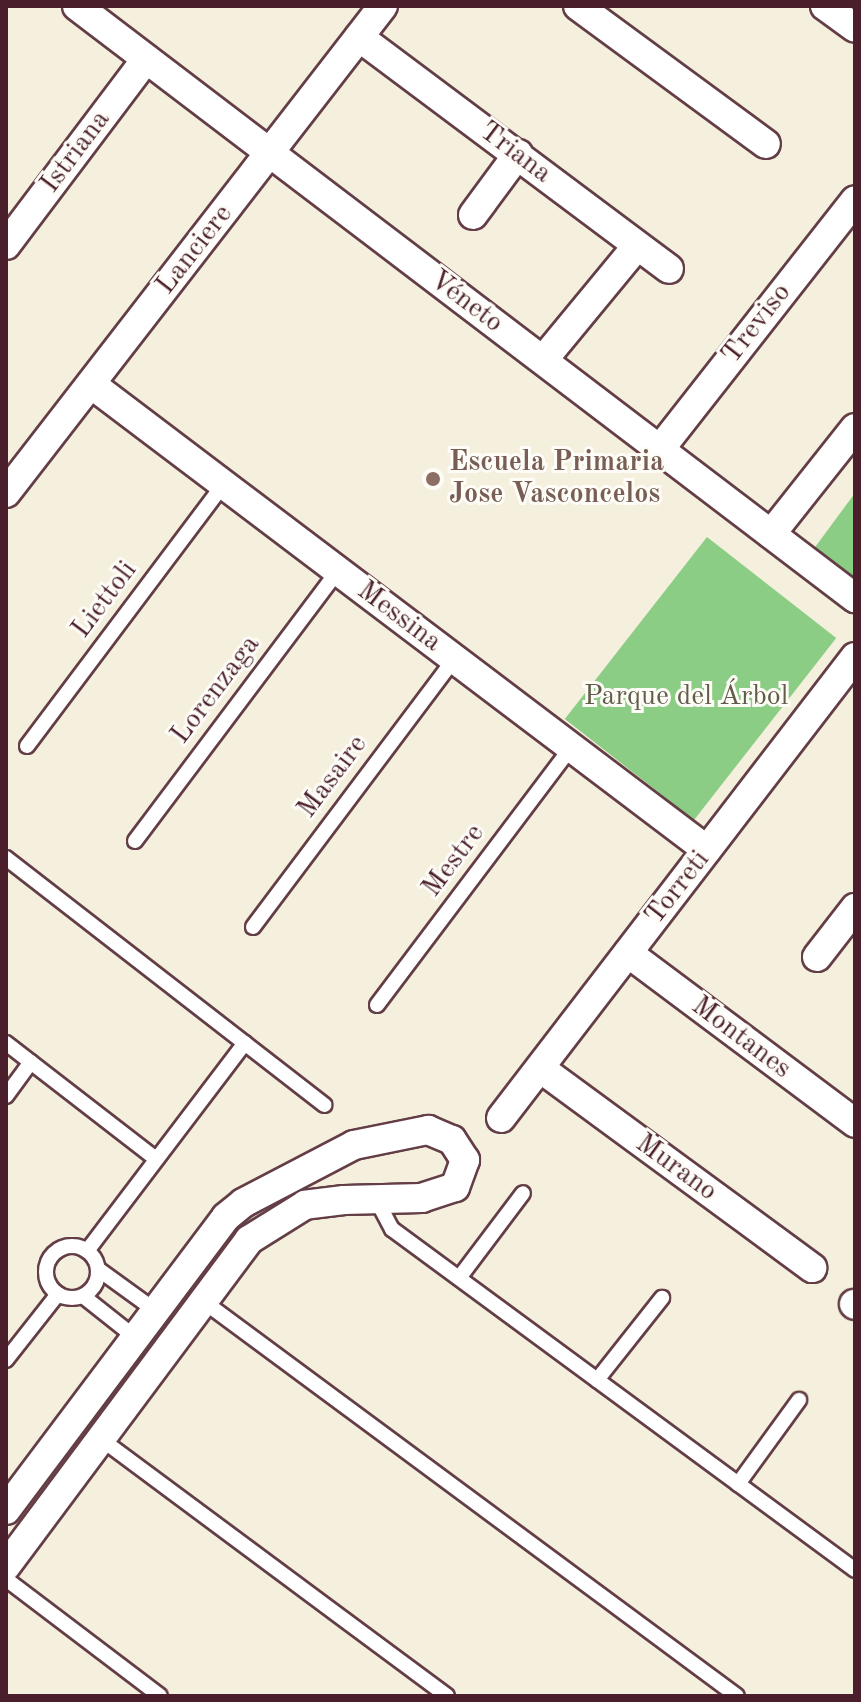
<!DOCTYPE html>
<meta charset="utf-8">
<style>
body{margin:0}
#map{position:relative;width:861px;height:1702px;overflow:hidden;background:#f5efdd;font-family:"Old Standard TT",serif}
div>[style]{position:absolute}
.green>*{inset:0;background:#8ccd85;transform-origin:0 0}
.roads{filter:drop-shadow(2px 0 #643e46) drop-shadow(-2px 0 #643e46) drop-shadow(0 2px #643e46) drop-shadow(0 -2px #643e46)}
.service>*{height:14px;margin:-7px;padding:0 7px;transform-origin:7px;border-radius:7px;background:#fff}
.service>.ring{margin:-7px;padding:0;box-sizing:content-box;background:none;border:14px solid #fff;border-radius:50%}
.minor>*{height:28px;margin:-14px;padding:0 14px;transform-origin:14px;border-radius:14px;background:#fff}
.dots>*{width:22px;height:22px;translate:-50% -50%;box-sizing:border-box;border:4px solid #fdfcf7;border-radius:50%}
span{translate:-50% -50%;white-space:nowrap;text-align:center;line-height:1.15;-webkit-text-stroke:6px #fdfcf7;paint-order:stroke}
.street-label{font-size:28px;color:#4a1f2b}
.education-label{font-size:28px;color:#785e54;font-weight:700}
.left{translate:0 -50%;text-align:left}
.park-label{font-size:28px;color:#615c4a}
.frame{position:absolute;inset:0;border:8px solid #4a1f2b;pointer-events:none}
</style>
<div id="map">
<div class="green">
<i style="clip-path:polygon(855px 493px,855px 586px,810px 554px)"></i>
<i style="left:707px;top:537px;width:164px;height:231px;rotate:38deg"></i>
</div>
<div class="roads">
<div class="service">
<i style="left:27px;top:746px;width:328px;rotate:-53.1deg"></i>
<i style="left:135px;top:841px;width:338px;rotate:-53.1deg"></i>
<i style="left:6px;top:858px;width:403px;rotate:37.8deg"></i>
<i style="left:253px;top:927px;width:335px;rotate:-53.1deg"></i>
<i style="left:377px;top:1005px;width:322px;rotate:-53deg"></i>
<i style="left:6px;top:1043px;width:190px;rotate:37.7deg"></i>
<i style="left:6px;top:1096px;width:42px;rotate:-53.7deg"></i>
<i style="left:376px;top:1199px;width:34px;rotate:62deg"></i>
<i style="left:392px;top:1229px;width:575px;rotate:36.37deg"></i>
<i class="ring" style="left:46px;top:1246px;width:38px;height:38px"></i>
<i style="left:87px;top:1251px;width:261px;rotate:-52.8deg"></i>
<i style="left:98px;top:1269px;width:72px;rotate:35.9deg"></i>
<i style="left:459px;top:1278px;width:106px;rotate:-53deg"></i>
<i style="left:83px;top:1296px;width:68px;rotate:38.4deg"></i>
<i style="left:203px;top:1301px;width:664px;rotate:36.49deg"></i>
<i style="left:6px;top:1360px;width:84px;rotate:-51.8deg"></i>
<i style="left:597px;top:1380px;width:105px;rotate:-51.6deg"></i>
<i style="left:101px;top:1439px;width:431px;rotate:36.6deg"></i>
<i style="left:738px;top:1484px;width:104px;rotate:-54deg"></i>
<i style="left:6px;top:1579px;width:193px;rotate:37.2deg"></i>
</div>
<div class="minor">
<i style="left:77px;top:6px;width:978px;rotate:37.27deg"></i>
<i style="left:578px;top:6px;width:233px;rotate:36.3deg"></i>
<i style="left:825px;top:6px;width:37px;rotate:36deg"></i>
<i style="left:359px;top:37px;width:387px;rotate:36.8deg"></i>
<i style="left:473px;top:215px;width:76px;rotate:-53.6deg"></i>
<i style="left:6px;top:245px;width:233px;rotate:-53deg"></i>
<i style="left:543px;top:360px;width:148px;rotate:-50.5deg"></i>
<i style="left:91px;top:384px;width:772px;rotate:37.11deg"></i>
<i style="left:660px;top:449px;width:316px;rotate:-51.9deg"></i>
<i style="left:6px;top:493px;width:616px;rotate:-52.26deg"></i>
<i style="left:771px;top:534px;width:135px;rotate:-51.6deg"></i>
<i style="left:628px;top:953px;width:284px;rotate:36.8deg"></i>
<i style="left:817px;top:957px;width:62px;rotate:-52.2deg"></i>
<i style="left:540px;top:1068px;width:338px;rotate:36.3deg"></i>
<i style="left:501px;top:1118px;width:581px;rotate:-52.48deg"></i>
<i style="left:854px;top:1304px;width:1px;rotate:45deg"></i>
<i style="left:6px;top:1510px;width:366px;rotate:-53.1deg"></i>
<i style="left:226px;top:1217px;width:22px;rotate:-39deg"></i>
<i style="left:243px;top:1203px;width:125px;rotate:-27.6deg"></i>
<i style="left:354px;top:1145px;width:76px;rotate:-11.5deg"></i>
<i style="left:428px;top:1130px;width:26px;rotate:23deg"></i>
<i style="left:452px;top:1140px;width:24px;rotate:57deg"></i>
<i style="left:465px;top:1160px;width:29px;rotate:110deg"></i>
<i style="left:455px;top:1187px;width:35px;rotate:162deg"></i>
<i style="left:422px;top:1198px;width:78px;rotate:178.5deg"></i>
<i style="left:344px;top:1200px;width:39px;rotate:173deg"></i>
<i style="left:305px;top:1205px;width:66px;rotate:148deg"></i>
<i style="left:249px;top:1240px;width:407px;rotate:126.7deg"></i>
</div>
</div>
<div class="dots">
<i style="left:433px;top:479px;background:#8d6e63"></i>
</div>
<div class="street-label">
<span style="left:76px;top:152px;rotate:-53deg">Istriana</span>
<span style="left:515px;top:153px;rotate:37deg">Triana</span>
<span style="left:195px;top:250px;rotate:-52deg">Lanciere</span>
<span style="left:466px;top:302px;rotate:37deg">Véneto</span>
<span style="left:757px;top:324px;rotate:-52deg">Treviso</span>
<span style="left:105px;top:600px;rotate:-53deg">Liettoli</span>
<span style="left:399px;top:617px;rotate:37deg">Messina</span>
<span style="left:216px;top:690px;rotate:-53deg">Lorenzaga</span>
<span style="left:333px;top:777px;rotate:-53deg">Masaire</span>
<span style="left:454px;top:861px;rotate:-53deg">Mestre</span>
<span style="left:678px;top:888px;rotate:-52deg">Torreti</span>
<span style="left:741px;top:1038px;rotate:37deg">Montanes</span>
<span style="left:676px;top:1168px;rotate:36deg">Murano</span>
</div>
<div class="education-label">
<span class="left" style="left:449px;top:479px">Escuela Primaria<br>Jose Vasconcelos</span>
</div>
<div class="park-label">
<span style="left:686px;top:697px">Parque del Árbol</span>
</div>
<div class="frame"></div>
</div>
